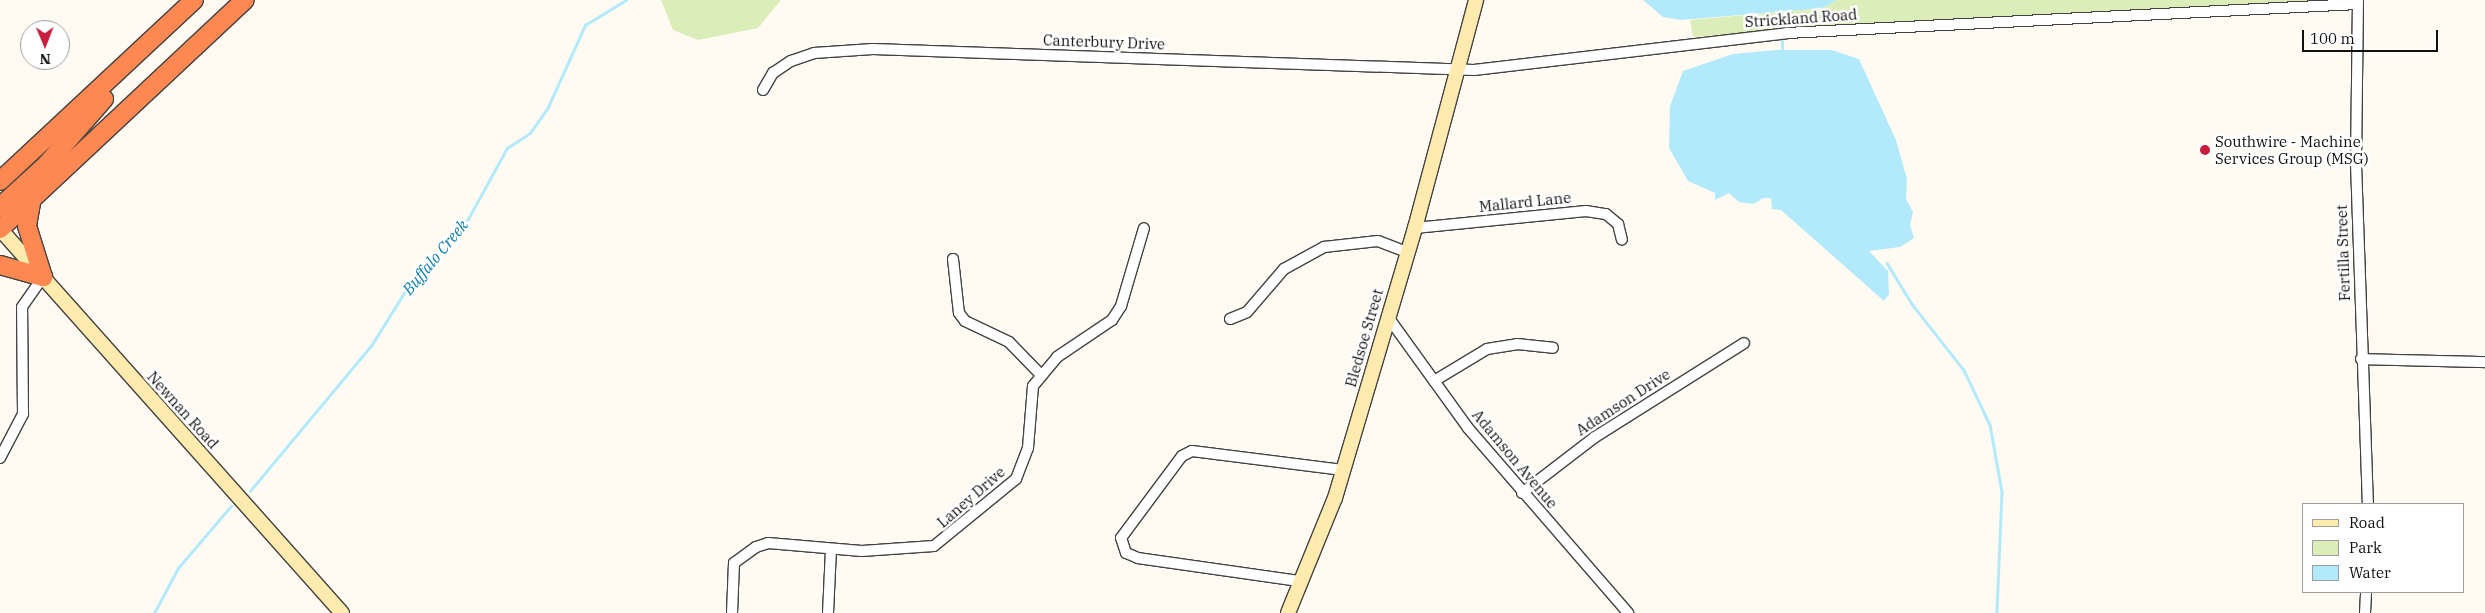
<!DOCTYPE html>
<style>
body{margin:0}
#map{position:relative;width:2485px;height:613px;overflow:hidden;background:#fffbf2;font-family:"IBM Plex Serif",serif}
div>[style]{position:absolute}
.green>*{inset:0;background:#dbedb8}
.water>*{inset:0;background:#b3eafb}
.stream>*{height:2.5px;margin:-1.25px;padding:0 1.25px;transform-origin:1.25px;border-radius:1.25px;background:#b3eafb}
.roads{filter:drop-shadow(1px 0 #434343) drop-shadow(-1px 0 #434343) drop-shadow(0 1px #434343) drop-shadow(0 -1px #434343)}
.street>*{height:10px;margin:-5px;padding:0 5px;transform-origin:5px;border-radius:5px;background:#fff}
.secondary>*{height:14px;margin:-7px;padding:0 7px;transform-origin:7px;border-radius:7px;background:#ffebad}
.highway>*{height:18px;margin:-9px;padding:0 9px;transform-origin:9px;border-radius:9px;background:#fe8851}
.dots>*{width:14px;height:14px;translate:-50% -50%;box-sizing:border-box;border:2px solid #fff;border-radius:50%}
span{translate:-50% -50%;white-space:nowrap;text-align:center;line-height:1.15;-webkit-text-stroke:5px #fff;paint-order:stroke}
.street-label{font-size:15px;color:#101010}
.poi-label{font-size:15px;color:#101010}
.left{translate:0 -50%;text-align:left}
.water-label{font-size:16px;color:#0e7dac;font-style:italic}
.legend{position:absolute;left:2302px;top:503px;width:162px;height:90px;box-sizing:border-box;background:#fff;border:1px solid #9f9f9f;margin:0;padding:6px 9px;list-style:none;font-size:15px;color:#101010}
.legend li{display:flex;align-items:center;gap:10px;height:25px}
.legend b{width:25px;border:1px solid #9f9f9f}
.north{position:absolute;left:20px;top:20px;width:50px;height:50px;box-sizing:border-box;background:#fff;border:1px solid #9f9f9f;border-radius:50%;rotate:179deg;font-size:14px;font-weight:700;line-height:20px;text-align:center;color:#101010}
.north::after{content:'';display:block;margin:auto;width:18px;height:22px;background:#cb1c3d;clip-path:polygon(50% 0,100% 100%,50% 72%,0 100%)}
.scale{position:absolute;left:2302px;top:30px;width:136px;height:22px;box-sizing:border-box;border:2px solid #101010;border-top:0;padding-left:6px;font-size:15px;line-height:18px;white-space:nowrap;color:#101010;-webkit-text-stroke:4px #fff;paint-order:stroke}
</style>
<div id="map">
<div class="green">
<i style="clip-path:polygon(661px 0,781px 0,758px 28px,698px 40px,673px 30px)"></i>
<i style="clip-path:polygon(1837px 0,2351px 0,1797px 28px,1693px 37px,1690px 20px,1823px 8px)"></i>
</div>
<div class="water">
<i style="clip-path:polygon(1643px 0,1837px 0,1823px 8px,1681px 20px,1663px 17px)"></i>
<i style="clip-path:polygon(1775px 50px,1832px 50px,1859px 59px,1896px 140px,1907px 179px,1906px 199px,1913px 212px,1910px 225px,1914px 238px,1900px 247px,1869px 251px,1888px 271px,1889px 294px,1884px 301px,1781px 210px,1772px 209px,1771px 198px,1763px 198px,1754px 204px,1739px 202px,1729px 193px,1715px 200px,1715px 193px,1688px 181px,1669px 148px,1670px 106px,1683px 71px,1733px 54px)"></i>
</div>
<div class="stream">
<i style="left:1780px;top:21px;width:11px;rotate:85deg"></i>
<i style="left:1782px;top:37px;width:13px;rotate:86deg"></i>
<i style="left:1887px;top:263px;width:48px;rotate:58.6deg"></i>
<i style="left:1912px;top:304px;width:84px;rotate:51.8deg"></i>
<i style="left:1964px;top:370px;width:61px;rotate:64.7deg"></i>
<i style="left:1990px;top:425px;width:68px;rotate:79.8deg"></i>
<i style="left:2002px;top:492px;width:121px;rotate:92.4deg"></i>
<i style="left:250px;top:491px;width:189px;rotate:-50.2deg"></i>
<i style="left:371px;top:346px;width:62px;rotate:-58.1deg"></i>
<i style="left:404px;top:293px;width:98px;rotate:-49.1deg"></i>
<i style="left:468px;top:219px;width:81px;rotate:-61.2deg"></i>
<i style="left:507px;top:148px;width:27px;rotate:-33deg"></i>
<i style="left:530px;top:133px;width:32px;rotate:-55deg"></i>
<i style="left:548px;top:107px;width:90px;rotate:-65.7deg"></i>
<i style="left:585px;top:25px;width:48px;rotate:-31.4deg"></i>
<i style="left:154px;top:613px;width:51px;rotate:-61.9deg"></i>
<i style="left:178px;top:568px;width:82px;rotate:-49.5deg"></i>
</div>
<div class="roads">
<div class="street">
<i style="left:2358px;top:0;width:163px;rotate:90.7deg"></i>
<i style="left:2356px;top:163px;width:341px;rotate:88deg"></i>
<i style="left:763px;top:90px;width:20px;rotate:-60deg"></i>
<i style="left:773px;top:73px;width:22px;rotate:-34deg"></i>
<i style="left:791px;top:61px;width:24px;rotate:-19deg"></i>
<i style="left:814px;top:53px;width:59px;rotate:-3.9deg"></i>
<i style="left:873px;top:49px;width:601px;rotate:2deg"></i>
<i style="left:1474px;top:70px;width:315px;rotate:-6.7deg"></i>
<i style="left:1787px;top:33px;width:571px;rotate:-2.91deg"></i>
<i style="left:1415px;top:228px;width:172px;rotate:-5.7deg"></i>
<i style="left:1586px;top:211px;width:20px;rotate:9deg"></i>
<i style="left:1606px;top:214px;width:16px;rotate:40deg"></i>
<i style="left:1618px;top:224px;width:16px;rotate:76deg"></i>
<i style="left:953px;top:259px;width:54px;rotate:83.7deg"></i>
<i style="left:959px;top:313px;width:10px;rotate:53deg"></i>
<i style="left:965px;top:321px;width:49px;rotate:25.5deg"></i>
<i style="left:1009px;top:342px;width:45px;rotate:45.9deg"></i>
<i style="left:1388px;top:317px;width:137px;rotate:54.2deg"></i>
<i style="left:1468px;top:428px;width:245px;rotate:49.1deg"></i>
<i style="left:1230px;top:319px;width:18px;rotate:-22deg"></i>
<i style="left:1247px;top:312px;width:57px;rotate:-49.3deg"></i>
<i style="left:1284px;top:269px;width:46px;rotate:-28.8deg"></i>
<i style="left:1324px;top:247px;width:54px;rotate:-6.3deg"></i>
<i style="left:1378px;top:241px;width:31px;rotate:21deg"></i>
<i style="left:2361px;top:359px;width:124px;rotate:1.4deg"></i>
<i style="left:1434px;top:381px;width:62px;rotate:-31.1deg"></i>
<i style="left:1487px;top:349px;width:30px;rotate:-9deg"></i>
<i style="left:1517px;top:344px;width:36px;rotate:6deg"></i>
<i style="left:0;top:458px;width:50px;rotate:-62.4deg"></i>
<i style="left:23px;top:414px;width:107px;rotate:-90.5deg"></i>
<i style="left:22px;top:307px;width:37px;rotate:-55deg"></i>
<i style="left:1522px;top:493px;width:92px;rotate:-37.5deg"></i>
<i style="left:1595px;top:437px;width:176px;rotate:-32.2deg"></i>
<i style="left:1299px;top:581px;width:163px;rotate:-171.9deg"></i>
<i style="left:1138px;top:558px;width:13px;rotate:-157deg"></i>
<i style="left:1126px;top:553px;width:16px;rotate:-108deg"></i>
<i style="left:1121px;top:538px;width:102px;rotate:-53.4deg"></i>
<i style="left:1182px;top:456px;width:11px;rotate:-27deg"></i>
<i style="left:1192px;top:451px;width:152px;rotate:7.2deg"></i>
<i style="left:732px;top:613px;width:50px;rotate:-87.7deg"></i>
<i style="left:734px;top:563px;width:27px;rotate:-36deg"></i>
<i style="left:756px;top:547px;width:13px;rotate:-18deg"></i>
<i style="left:768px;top:543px;width:94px;rotate:4.9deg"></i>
<i style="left:862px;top:551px;width:72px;rotate:-4deg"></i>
<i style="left:934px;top:546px;width:106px;rotate:-39.3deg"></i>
<i style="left:1016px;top:479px;width:33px;rotate:-69deg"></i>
<i style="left:1028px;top:448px;width:62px;rotate:-85.4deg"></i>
<i style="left:1033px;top:386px;width:38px;rotate:-50deg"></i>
<i style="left:1057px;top:357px;width:66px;rotate:-33.9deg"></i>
<i style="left:1112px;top:320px;width:17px;rotate:-57deg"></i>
<i style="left:1121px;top:306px;width:81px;rotate:-73.6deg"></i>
<i style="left:828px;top:613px;width:64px;rotate:-87.3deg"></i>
<i style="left:2365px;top:613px;width:21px;rotate:-87deg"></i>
</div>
<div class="secondary">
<i style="left:0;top:229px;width:514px;rotate:48.31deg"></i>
<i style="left:1288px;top:613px;width:124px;rotate:-67.8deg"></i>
<i style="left:1335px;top:498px;width:282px;rotate:-73.5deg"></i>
<i style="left:1415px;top:228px;width:236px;rotate:-75deg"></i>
</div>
<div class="highway">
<i style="left:0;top:181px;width:265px;rotate:-43deg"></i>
<i style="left:0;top:207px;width:62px;rotate:-42.4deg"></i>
<i style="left:46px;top:165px;width:88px;rotate:-48.7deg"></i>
<i style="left:0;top:229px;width:335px;rotate:-43.1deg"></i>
<i style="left:0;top:265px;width:45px;rotate:15.6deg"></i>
<i style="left:43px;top:277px;width:53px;rotate:-107.4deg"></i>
<i style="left:27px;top:226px;width:27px;rotate:-80deg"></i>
</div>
</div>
<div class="dots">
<i style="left:2205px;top:150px;background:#cb1c3d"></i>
</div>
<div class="street-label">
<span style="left:1801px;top:18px;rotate:-4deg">Strickland Road</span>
<span style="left:1104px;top:42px;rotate:2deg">Canterbury Drive</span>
<span style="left:1525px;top:202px;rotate:-6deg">Mallard Lane</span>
<span style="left:2343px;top:253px;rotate:-92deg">Fertilla Street</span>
<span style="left:1364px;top:338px;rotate:-74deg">Bledsoe Street</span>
<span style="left:1623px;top:402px;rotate:-33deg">Adamson Drive</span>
<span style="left:183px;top:410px;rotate:48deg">Newnan Road</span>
<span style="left:1515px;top:459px;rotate:50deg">Adamson Avenue</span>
<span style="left:971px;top:497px;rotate:-41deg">Laney Drive</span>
</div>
<div class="poi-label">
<span class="left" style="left:2215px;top:150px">Southwire - Machine<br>Services Group (MSG)</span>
</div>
<div class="water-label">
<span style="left:435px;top:257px;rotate:-50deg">Buffalo Creek</span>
</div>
<ul class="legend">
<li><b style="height:6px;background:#ffebad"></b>Road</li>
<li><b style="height:14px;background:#dbedb8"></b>Park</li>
<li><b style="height:14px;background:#b3eafb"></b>Water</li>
</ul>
<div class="north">N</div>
<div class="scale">100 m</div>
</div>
